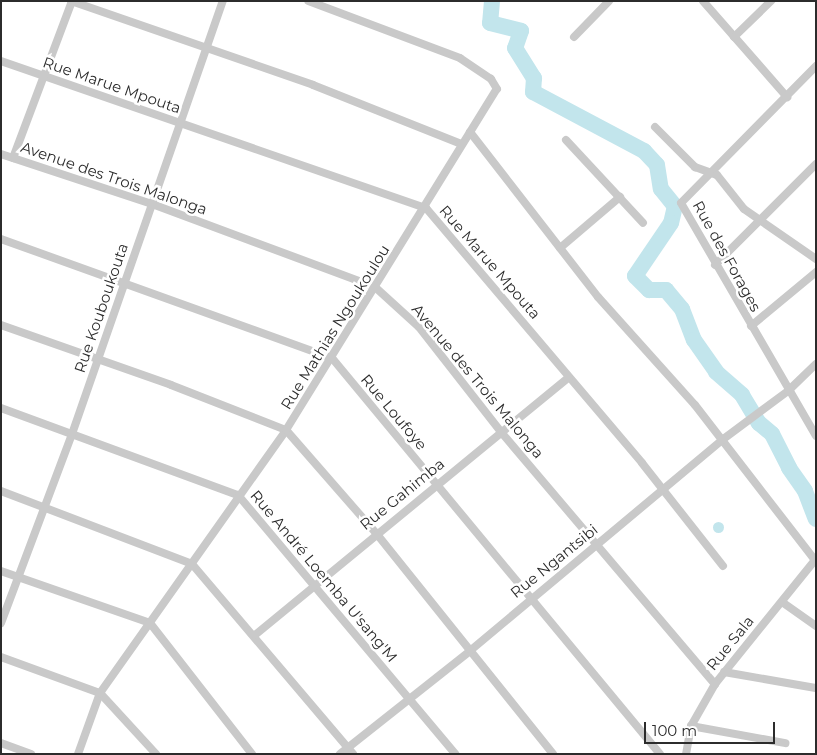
<!DOCTYPE html>
<meta charset="utf-8">
<style>
body{margin:0}
#map{position:relative;width:817px;height:755px;overflow:hidden;background:#fff;font-family:Montserrat,sans-serif}
div>[style]{position:absolute}
.water>*{inset:0;background:#c2e5ec}
.round{border-radius:50%}
.river>*{height:16px;margin:-8px;padding:0 8px;transform-origin:8px;border-radius:8px;background:#c2e5ec}
.minor>*{height:8px;margin:-4px;padding:0 4px;transform-origin:4px;border-radius:4px;background:#c9c9c9}
span{translate:-50% -50%;white-space:nowrap;text-align:center;line-height:1.15;-webkit-text-stroke:5px #fff;paint-order:stroke}
.street-label{font-size:15px;color:#2c2c2c}
.frame{position:absolute;inset:0;border:2px solid #2c2c2c;pointer-events:none}
.scale{position:absolute;left:644px;top:722px;width:131px;height:22px;box-sizing:border-box;border:2px solid #2c2c2c;border-top:0;padding-left:6px;font-size:15px;line-height:18px;white-space:nowrap;color:#2c2c2c;-webkit-text-stroke:4px #fff;paint-order:stroke}
</style>
<div id="map">
<div class="water">
<i class="round" style="left:712.5px;top:521.5px;width:11px;height:11px"></i>
</div>
<div class="river">
<i style="left:492px;top:1px;width:22px;rotate:95deg"></i>
<i style="left:490px;top:23px;width:32px;rotate:14deg"></i>
<i style="left:521px;top:31px;width:18px;rotate:109deg"></i>
<i style="left:515px;top:48px;width:36px;rotate:58deg"></i>
<i style="left:534px;top:78px;width:14px;rotate:94deg"></i>
<i style="left:533px;top:92px;width:126px;rotate:28deg"></i>
<i style="left:644px;top:151px;width:19px;rotate:47deg"></i>
<i style="left:657px;top:165px;width:24px;rotate:81deg"></i>
<i style="left:661px;top:189px;width:22px;rotate:51deg"></i>
<i style="left:675px;top:206px;width:17px;rotate:103deg"></i>
<i style="left:671px;top:223px;width:64px;rotate:124.2deg"></i>
<i style="left:635px;top:276px;width:20px;rotate:45deg"></i>
<i style="left:649px;top:290px;width:17px"></i>
<i style="left:666px;top:290px;width:25px;rotate:50deg"></i>
<i style="left:682px;top:309px;width:33px;rotate:69deg"></i>
<i style="left:694px;top:340px;width:39px;rotate:55deg"></i>
<i style="left:716px;top:372px;width:35px;rotate:41deg"></i>
<i style="left:742px;top:395px;width:33px;rotate:59deg"></i>
<i style="left:759px;top:423px;width:17px;rotate:40deg"></i>
<i style="left:772px;top:434px;width:38px;rotate:63deg"></i>
<i style="left:789px;top:468px;width:28px;rotate:55deg"></i>
<i style="left:805px;top:491px;width:30px;rotate:69deg"></i>
</div>
<div class="minor">
<i style="left:71px;top:1px;width:256px;rotate:19.1deg"></i>
<i style="left:313px;top:85px;width:159px;rotate:21.7deg"></i>
<i style="left:703px;top:1px;width:128px;rotate:48.8deg"></i>
<i style="left:574px;top:37px;width:50px;rotate:-45.8deg"></i>
<i style="left:734px;top:37px;width:52px;rotate:-44.2deg"></i>
<i style="left:1px;top:61px;width:450px;rotate:19.1deg"></i>
<i style="left:426px;top:208px;width:334px;rotate:49.7deg"></i>
<i style="left:642px;top:463px;width:131px;rotate:51.8deg"></i>
<i style="left:816px;top:66px;width:192px;rotate:134.6deg"></i>
<i style="left:681px;top:203px;width:269px;rotate:59.9deg"></i>
<i style="left:655px;top:127px;width:57px;rotate:45deg"></i>
<i style="left:695px;top:167px;width:23px;rotate:20deg"></i>
<i style="left:717px;top:175px;width:43px;rotate:51.5deg"></i>
<i style="left:744px;top:209px;width:88px;rotate:34.8deg"></i>
<i style="left:470px;top:132px;width:209px;rotate:52.2deg"></i>
<i style="left:598px;top:297px;width:145px;rotate:48.1deg"></i>
<i style="left:695px;top:405px;width:196px;rotate:52.3deg"></i>
<i style="left:815px;top:560px;width:159px;rotate:128.9deg"></i>
<i style="left:715px;top:684px;width:48px;rotate:119.7deg"></i>
<i style="left:691px;top:726px;width:28px;rotate:100deg"></i>
<i style="left:566px;top:140px;width:113px;rotate:47.1deg"></i>
<i style="left:1px;top:154px;width:159px;rotate:18.3deg"></i>
<i style="left:152px;top:204px;width:238px;rotate:20.4deg"></i>
<i style="left:375px;top:287px;width:59px;rotate:42.3deg"></i>
<i style="left:419px;top:327px;width:133px;rotate:52deg"></i>
<i style="left:501px;top:432px;width:331px;rotate:49.7deg"></i>
<i style="left:13px;top:158px;width:168px;rotate:-69.4deg"></i>
<i style="left:1px;top:239px;width:352px;rotate:19.8deg"></i>
<i style="left:332px;top:358px;width:514px;rotate:50.37deg"></i>
<i style="left:560px;top:248px;width:79px;rotate:-40.4deg"></i>
<i style="left:715px;top:265px;width:143px;rotate:-45deg"></i>
<i style="left:1px;top:325px;width:180px;rotate:19.4deg"></i>
<i style="left:171px;top:385px;width:123px;rotate:21.4deg"></i>
<i style="left:286px;top:430px;width:137px;rotate:48.9deg"></i>
<i style="left:376px;top:533px;width:283px;rotate:51.3deg"></i>
<i style="left:751px;top:326px;width:85px;rotate:-39.7deg"></i>
<i style="left:1px;top:408px;width:252px;rotate:20.2deg"></i>
<i style="left:238px;top:495px;width:338px;rotate:50deg"></i>
<i style="left:1px;top:491px;width:204px;rotate:20.9deg"></i>
<i style="left:192px;top:564px;width:249px;rotate:49.7deg"></i>
<i style="left:1px;top:571px;width:158px;rotate:19.2deg"></i>
<i style="left:150px;top:623px;width:166px;rotate:52.1deg"></i>
<i style="left:782px;top:602px;width:42px;rotate:35.2deg"></i>
<i style="left:1px;top:623px;width:202px;rotate:-69.4deg"></i>
<i style="left:72px;top:434px;width:459px;rotate:-70.8deg"></i>
<i style="left:255px;top:635px;width:406px;rotate:-39.4deg"></i>
<i style="left:1px;top:657px;width:105px;rotate:20deg"></i>
<i style="left:100px;top:693px;width:83px;rotate:47.4deg"></i>
<i style="left:724px;top:672px;width:93px;rotate:9.9deg"></i>
<i style="left:691px;top:726px;width:96px;rotate:10.3deg"></i>
<i style="left:1px;top:743px;width:32px;rotate:20deg"></i>
<i style="left:78px;top:754px;width:65px;rotate:-70.2deg"></i>
<i style="left:100px;top:693px;width:322px;rotate:-54.7deg"></i>
<i style="left:286px;top:430px;width:401px;rotate:-58.3deg"></i>
<i style="left:497px;top:89px;width:12px;rotate:-121deg"></i>
<i style="left:491px;top:79px;width:37px;rotate:-146deg"></i>
<i style="left:460px;top:58px;width:162px;rotate:-159.4deg"></i>
<i style="left:340px;top:754px;width:167px;rotate:-38.4deg"></i>
<i style="left:471px;top:650px;width:327px;rotate:-39.9deg"></i>
<i style="left:722px;top:440px;width:82px;rotate:-36.6deg"></i>
<i style="left:788px;top:391px;width:39px;rotate:-44deg"></i>
</div>
<div class="street-label">
<span style="left:112px;top:85px;rotate:19deg">Rue Marue Mpouta</span>
<span style="left:114px;top:178px;rotate:19deg">Avenue des Trois Malonga</span>
<span style="left:727px;top:256px;rotate:61deg">Rue des Forages</span>
<span style="left:490px;top:262px;rotate:49deg">Rue Marue Mpouta</span>
<span style="left:101px;top:308px;rotate:-71deg">Rue Kouboukouta</span>
<span style="left:335px;top:327px;rotate:-58deg">Rue Mathias Ngoukoulou</span>
<span style="left:478px;top:381px;rotate:50deg">Avenue des Trois Malonga</span>
<span style="left:394px;top:412px;rotate:50deg">Rue Loufoye</span>
<span style="left:402px;top:494px;rotate:-39deg">Rue Gahimba</span>
<span style="left:554px;top:561px;rotate:-39deg">Rue Ngantsibi</span>
<span style="left:324px;top:576px;rotate:50deg">Rue André Loemba U'sang'M</span>
<span style="left:730px;top:643px;rotate:-51deg">Rue Sala</span>
</div>
<div class="frame"></div>
<div class="scale">100 m</div>
</div>
